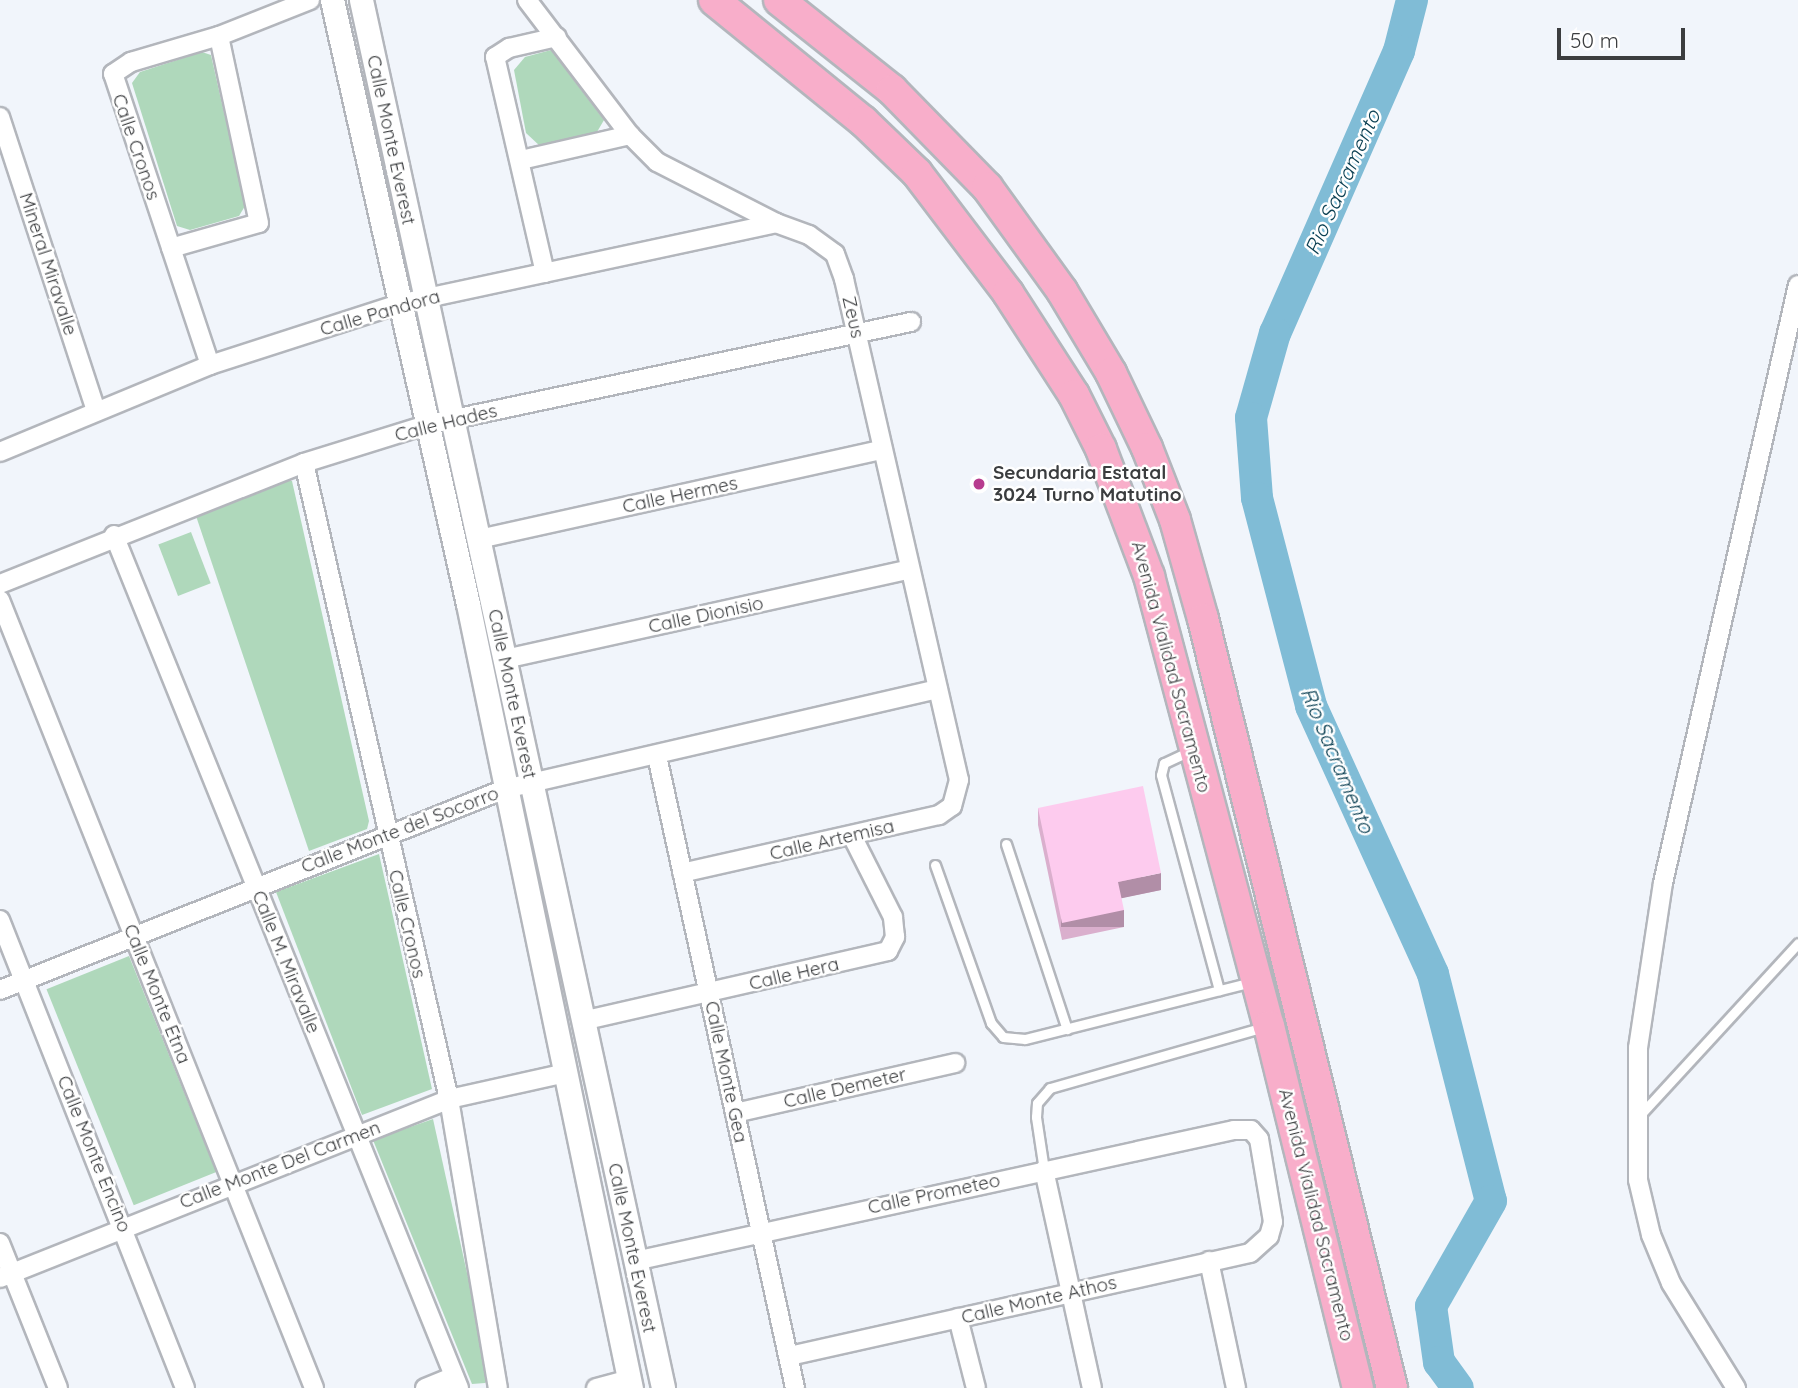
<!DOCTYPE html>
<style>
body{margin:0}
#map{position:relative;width:1798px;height:1388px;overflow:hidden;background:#f1f5fb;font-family:Quicksand,sans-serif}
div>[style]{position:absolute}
.green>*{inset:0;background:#afd8bb;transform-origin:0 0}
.river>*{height:32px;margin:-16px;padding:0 16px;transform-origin:16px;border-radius:16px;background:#80bcd6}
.roads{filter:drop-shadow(2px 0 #b3b6bc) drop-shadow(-2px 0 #b3b6bc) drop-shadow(0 2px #b3b6bc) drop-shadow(0 -2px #b3b6bc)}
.service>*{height:9px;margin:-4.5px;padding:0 4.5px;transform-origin:4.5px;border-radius:4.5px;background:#fff}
.minor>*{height:18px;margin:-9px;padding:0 9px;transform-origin:9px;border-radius:9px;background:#fff}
.tertiary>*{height:23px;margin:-11.5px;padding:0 11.5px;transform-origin:11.5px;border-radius:11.5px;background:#fff}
.trunk>*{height:30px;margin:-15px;padding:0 15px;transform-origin:15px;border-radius:15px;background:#f8aeca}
.wall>*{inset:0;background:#daafcd}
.shaded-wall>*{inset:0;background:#b18ea7;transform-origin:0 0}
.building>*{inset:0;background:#fdcbee}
.dots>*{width:19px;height:19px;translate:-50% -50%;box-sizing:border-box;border:4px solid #fff;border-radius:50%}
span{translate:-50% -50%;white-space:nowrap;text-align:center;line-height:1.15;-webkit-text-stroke:5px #fff;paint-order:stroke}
.street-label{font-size:19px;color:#3b3d3f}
.poi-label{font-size:19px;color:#3b3d3f;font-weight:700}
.left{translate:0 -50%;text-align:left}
.water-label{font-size:21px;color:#0c4154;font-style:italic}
.scale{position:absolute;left:1557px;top:28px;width:128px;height:32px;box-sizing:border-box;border:4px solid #3b3d3f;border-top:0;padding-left:9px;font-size:21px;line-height:24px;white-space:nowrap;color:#3b3d3f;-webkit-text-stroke:5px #fff;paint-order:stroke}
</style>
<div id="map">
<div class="green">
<i style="clip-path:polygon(551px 50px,604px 120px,597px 132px,541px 147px,526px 133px,514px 70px,525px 57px)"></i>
<i style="clip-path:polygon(202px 52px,211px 55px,245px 206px,239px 216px,190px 230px,177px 226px,132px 83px,140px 72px)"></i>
<i style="clip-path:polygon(281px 480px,292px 481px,369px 821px,367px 829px,309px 851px,196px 516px)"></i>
<i style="left:191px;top:532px;width:55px;height:35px;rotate:69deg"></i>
<i style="clip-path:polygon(379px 854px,432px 1089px,362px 1115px,276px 892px)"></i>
<i style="left:129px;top:956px;width:233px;height:89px;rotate:68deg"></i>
<i style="clip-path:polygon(433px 1119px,490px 1377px,485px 1383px,472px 1384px,373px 1140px)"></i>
</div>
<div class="river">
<i style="left:1412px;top:0;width:53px;rotate:104.3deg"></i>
<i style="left:1399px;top:51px;width:308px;rotate:113.7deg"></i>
<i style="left:1275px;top:333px;width:88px;rotate:105.8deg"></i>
<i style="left:1251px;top:418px;width:80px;rotate:85.7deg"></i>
<i style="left:1257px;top:498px;width:215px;rotate:75.4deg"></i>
<i style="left:1311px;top:706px;width:294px;rotate:65.5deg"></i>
<i style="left:1433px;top:974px;width:234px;rotate:75.7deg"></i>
<i style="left:1491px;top:1201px;width:121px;rotate:119.7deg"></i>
<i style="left:1431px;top:1306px;width:57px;rotate:81.9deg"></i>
<i style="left:1439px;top:1362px;width:32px;rotate:54deg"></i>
</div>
<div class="roads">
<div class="service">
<i style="left:1190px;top:751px;width:29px;rotate:155deg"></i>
<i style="left:1164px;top:763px;width:12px;rotate:104deg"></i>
<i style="left:1161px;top:775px;width:223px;rotate:74.9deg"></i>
<i style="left:1006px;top:844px;width:195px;rotate:71.8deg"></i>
<i style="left:935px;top:865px;width:168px;rotate:70.5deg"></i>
<i style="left:991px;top:1023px;width:18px;rotate:49deg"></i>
<i style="left:1003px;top:1037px;width:22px;rotate:5deg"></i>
<i style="left:1025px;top:1039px;width:234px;rotate:-14.1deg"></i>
<i style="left:1641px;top:1114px;width:232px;rotate:-47.4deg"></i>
<i style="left:1044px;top:1170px;width:54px;rotate:-98.6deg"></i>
<i style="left:1036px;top:1117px;width:14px;rotate:-86deg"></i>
<i style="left:1037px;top:1103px;width:20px;rotate:-49deg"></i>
<i style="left:1050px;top:1088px;width:223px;rotate:-15.9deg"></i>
</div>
<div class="minor">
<i style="left:527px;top:0;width:170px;rotate:52.7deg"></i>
<i style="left:630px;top:135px;width:38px;rotate:45deg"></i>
<i style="left:657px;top:162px;width:134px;rotate:27.1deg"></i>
<i style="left:776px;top:223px;width:35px;rotate:20deg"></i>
<i style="left:809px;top:235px;width:32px;rotate:36deg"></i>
<i style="left:835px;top:254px;width:27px;rotate:70deg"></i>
<i style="left:844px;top:279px;width:514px;rotate:77.07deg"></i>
<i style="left:959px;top:780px;width:27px;rotate:105deg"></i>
<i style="left:952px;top:806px;width:16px;rotate:145deg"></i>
<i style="left:939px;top:815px;width:263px;rotate:167.3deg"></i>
<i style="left:0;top:117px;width:309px;rotate:71.9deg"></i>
<i style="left:521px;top:160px;width:112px;rotate:-12.9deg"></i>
<i style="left:171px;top:248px;width:91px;rotate:-15.9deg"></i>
<i style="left:259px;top:223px;width:191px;rotate:-102.1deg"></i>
<i style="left:545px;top:273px;width:222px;rotate:-103deg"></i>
<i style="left:495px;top:57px;width:17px;rotate:-33deg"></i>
<i style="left:509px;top:48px;width:49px;rotate:-12.9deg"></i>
<i style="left:210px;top:365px;width:307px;rotate:-108.4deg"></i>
<i style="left:113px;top:74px;width:22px;rotate:-34deg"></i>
<i style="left:131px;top:62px;width:92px;rotate:-16.5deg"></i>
<i style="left:219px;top:36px;width:98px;rotate:-21.6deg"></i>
<i style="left:0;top:452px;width:227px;rotate:-22.5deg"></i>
<i style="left:210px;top:365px;width:199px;rotate:-17.9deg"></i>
<i style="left:399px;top:304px;width:386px;rotate:-12.1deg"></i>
<i style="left:304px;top:463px;width:652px;rotate:77.16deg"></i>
<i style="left:449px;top:1099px;width:293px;rotate:80.4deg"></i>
<i style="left:114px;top:535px;width:920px;rotate:67.98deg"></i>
<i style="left:479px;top:539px;width:413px;rotate:-12.5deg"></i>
<i style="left:0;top:584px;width:327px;rotate:-21.7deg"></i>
<i style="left:304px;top:463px;width:128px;rotate:-17.3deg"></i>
<i style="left:426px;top:425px;width:496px;rotate:-12deg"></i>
<i style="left:0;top:600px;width:848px;rotate:68.27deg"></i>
<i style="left:505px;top:659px;width:413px;rotate:-12.5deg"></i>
<i style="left:657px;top:756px;width:647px;rotate:77.68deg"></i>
<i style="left:0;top:920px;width:503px;rotate:68.43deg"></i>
<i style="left:0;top:990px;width:544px;rotate:-21.7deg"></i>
<i style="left:505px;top:789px;width:444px;rotate:-13deg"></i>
<i style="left:582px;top:1021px;width:314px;rotate:-12.9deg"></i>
<i style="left:888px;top:951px;width:16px;rotate:-63deg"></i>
<i style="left:895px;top:937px;width:20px;rotate:-96deg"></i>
<i style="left:893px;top:917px;width:91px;rotate:-116.8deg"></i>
<i style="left:735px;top:1113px;width:226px;rotate:-12.8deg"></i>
<i style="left:1044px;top:1170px;width:223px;rotate:77.6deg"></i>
<i style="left:0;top:1243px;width:156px;rotate:68.2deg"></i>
<i style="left:635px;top:1261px;width:613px;rotate:-12.34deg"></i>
<i style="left:1234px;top:1130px;width:17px"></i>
<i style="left:1251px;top:1130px;width:12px;rotate:48deg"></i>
<i style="left:1259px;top:1139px;width:84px;rotate:80.4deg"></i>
<i style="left:1273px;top:1222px;width:15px;rotate:106deg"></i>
<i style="left:1269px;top:1236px;width:25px;rotate:138deg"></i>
<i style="left:1250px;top:1253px;width:473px;rotate:167.4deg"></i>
<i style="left:1209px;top:1261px;width:130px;rotate:78deg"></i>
<i style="left:0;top:1278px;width:483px;rotate:-21.7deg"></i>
<i style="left:449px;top:1099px;width:120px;rotate:-12.5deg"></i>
<i style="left:958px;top:1318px;width:72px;rotate:75.6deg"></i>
<i style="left:425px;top:1388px;width:31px;rotate:-22deg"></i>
<i style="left:596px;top:1388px;width:34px;rotate:-15deg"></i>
<i style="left:1736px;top:1388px;width:123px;rotate:-121.8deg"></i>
<i style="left:1671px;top:1283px;width:52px;rotate:-112.6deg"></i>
<i style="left:1651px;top:1235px;width:57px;rotate:-103.3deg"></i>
<i style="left:1638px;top:1180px;width:132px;rotate:-90deg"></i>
<i style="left:1638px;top:1048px;width:167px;rotate:-81.4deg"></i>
<i style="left:1663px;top:883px;width:613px;rotate:-77.28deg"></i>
</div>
<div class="tertiary">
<i style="left:332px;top:0;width:619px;rotate:77.31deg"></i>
<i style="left:468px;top:604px;width:801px;rotate:78.26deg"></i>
<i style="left:361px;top:0;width:1420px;rotate:77.72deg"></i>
</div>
<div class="trunk">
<i style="left:714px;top:0;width:192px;rotate:39.1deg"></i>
<i style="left:863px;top:121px;width:75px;rotate:43.9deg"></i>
<i style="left:917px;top:173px;width:151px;rotate:52.8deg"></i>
<i style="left:1008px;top:293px;width:121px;rotate:57.1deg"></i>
<i style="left:1074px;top:395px;width:60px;rotate:63.4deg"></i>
<i style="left:1101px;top:449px;width:136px;rotate:69.3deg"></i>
<i style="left:1149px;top:576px;width:466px;rotate:75.1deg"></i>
<i style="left:1269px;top:1026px;width:373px;rotate:76.2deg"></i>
<i style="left:779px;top:0;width:144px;rotate:38.5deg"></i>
<i style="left:892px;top:90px;width:136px;rotate:45.6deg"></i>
<i style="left:987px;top:187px;width:128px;rotate:54.2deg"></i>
<i style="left:1062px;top:291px;width:96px;rotate:59.1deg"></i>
<i style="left:1111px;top:373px;width:83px;rotate:64.4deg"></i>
<i style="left:1147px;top:448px;width:77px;rotate:68.7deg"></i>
<i style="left:1175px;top:520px;width:103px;rotate:74.2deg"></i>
<i style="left:1203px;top:619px;width:792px;rotate:76.19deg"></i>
</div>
</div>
<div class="wall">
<i style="clip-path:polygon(1038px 808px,1161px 890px,1121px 898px,1124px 927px,1062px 940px,1038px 825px)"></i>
</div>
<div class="shaded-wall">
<i style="clip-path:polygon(1161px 873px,1161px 890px,1118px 899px,1118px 882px)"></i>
<i style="left:1124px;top:910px;width:17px;height:63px;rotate:90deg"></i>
</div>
<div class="building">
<i style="clip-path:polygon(1143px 786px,1161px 873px,1118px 882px,1124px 910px,1062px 923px,1038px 808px)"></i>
</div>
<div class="dots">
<i style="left:979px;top:484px;background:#b73c8f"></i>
</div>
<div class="street-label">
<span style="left:391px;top:140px;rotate:78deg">Calle Monte Everest</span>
<span style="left:136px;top:147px;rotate:71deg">Calle Cronos</span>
<span style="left:48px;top:264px;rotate:72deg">Mineral Miravalle</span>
<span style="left:380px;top:313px;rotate:-16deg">Calle Pandora</span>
<span style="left:853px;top:317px;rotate:77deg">Zeus</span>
<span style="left:446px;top:423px;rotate:-14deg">Calle Hades</span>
<span style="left:680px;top:495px;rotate:-12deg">Calle Hermes</span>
<span style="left:706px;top:615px;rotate:-12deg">Calle Dionisio</span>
<span style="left:1171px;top:667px;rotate:75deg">Avenida Vialidad Sacramento</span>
<span style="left:512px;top:694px;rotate:78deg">Calle Monte Everest</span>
<span style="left:400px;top:830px;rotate:-21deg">Calle Monte del Socorro</span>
<span style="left:832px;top:840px;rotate:-13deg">Calle Artemisa</span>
<span style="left:407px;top:924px;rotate:77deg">Calle Cronos</span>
<span style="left:286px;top:962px;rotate:68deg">Calle M. Miravalle</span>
<span style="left:794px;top:974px;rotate:-13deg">Calle Hera</span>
<span style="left:157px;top:994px;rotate:68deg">Calle Monte Etna</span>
<span style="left:726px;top:1072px;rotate:78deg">Calle Monte Gea</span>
<span style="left:845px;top:1088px;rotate:-13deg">Calle Demeter</span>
<span style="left:94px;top:1154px;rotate:68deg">Calle Monte Encino</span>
<span style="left:280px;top:1165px;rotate:-21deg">Calle Monte Del Carmen</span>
<span style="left:934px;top:1194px;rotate:-12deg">Calle Prometeo</span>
<span style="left:1316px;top:1215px;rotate:76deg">Avenida Vialidad Sacramento</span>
<span style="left:632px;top:1248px;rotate:78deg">Calle Monte Everest</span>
<span style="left:1039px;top:1300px;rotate:-13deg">Calle Monte Athos</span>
</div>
<div class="poi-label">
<span class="left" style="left:993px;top:484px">Secundaria Estatal<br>3024 Turno Matutino</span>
</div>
<div class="water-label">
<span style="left:1342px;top:182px;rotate:-66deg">Rio Sacramento</span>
<span style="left:1338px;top:760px;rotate:67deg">Rio Sacramento</span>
</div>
<div class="scale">50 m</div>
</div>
